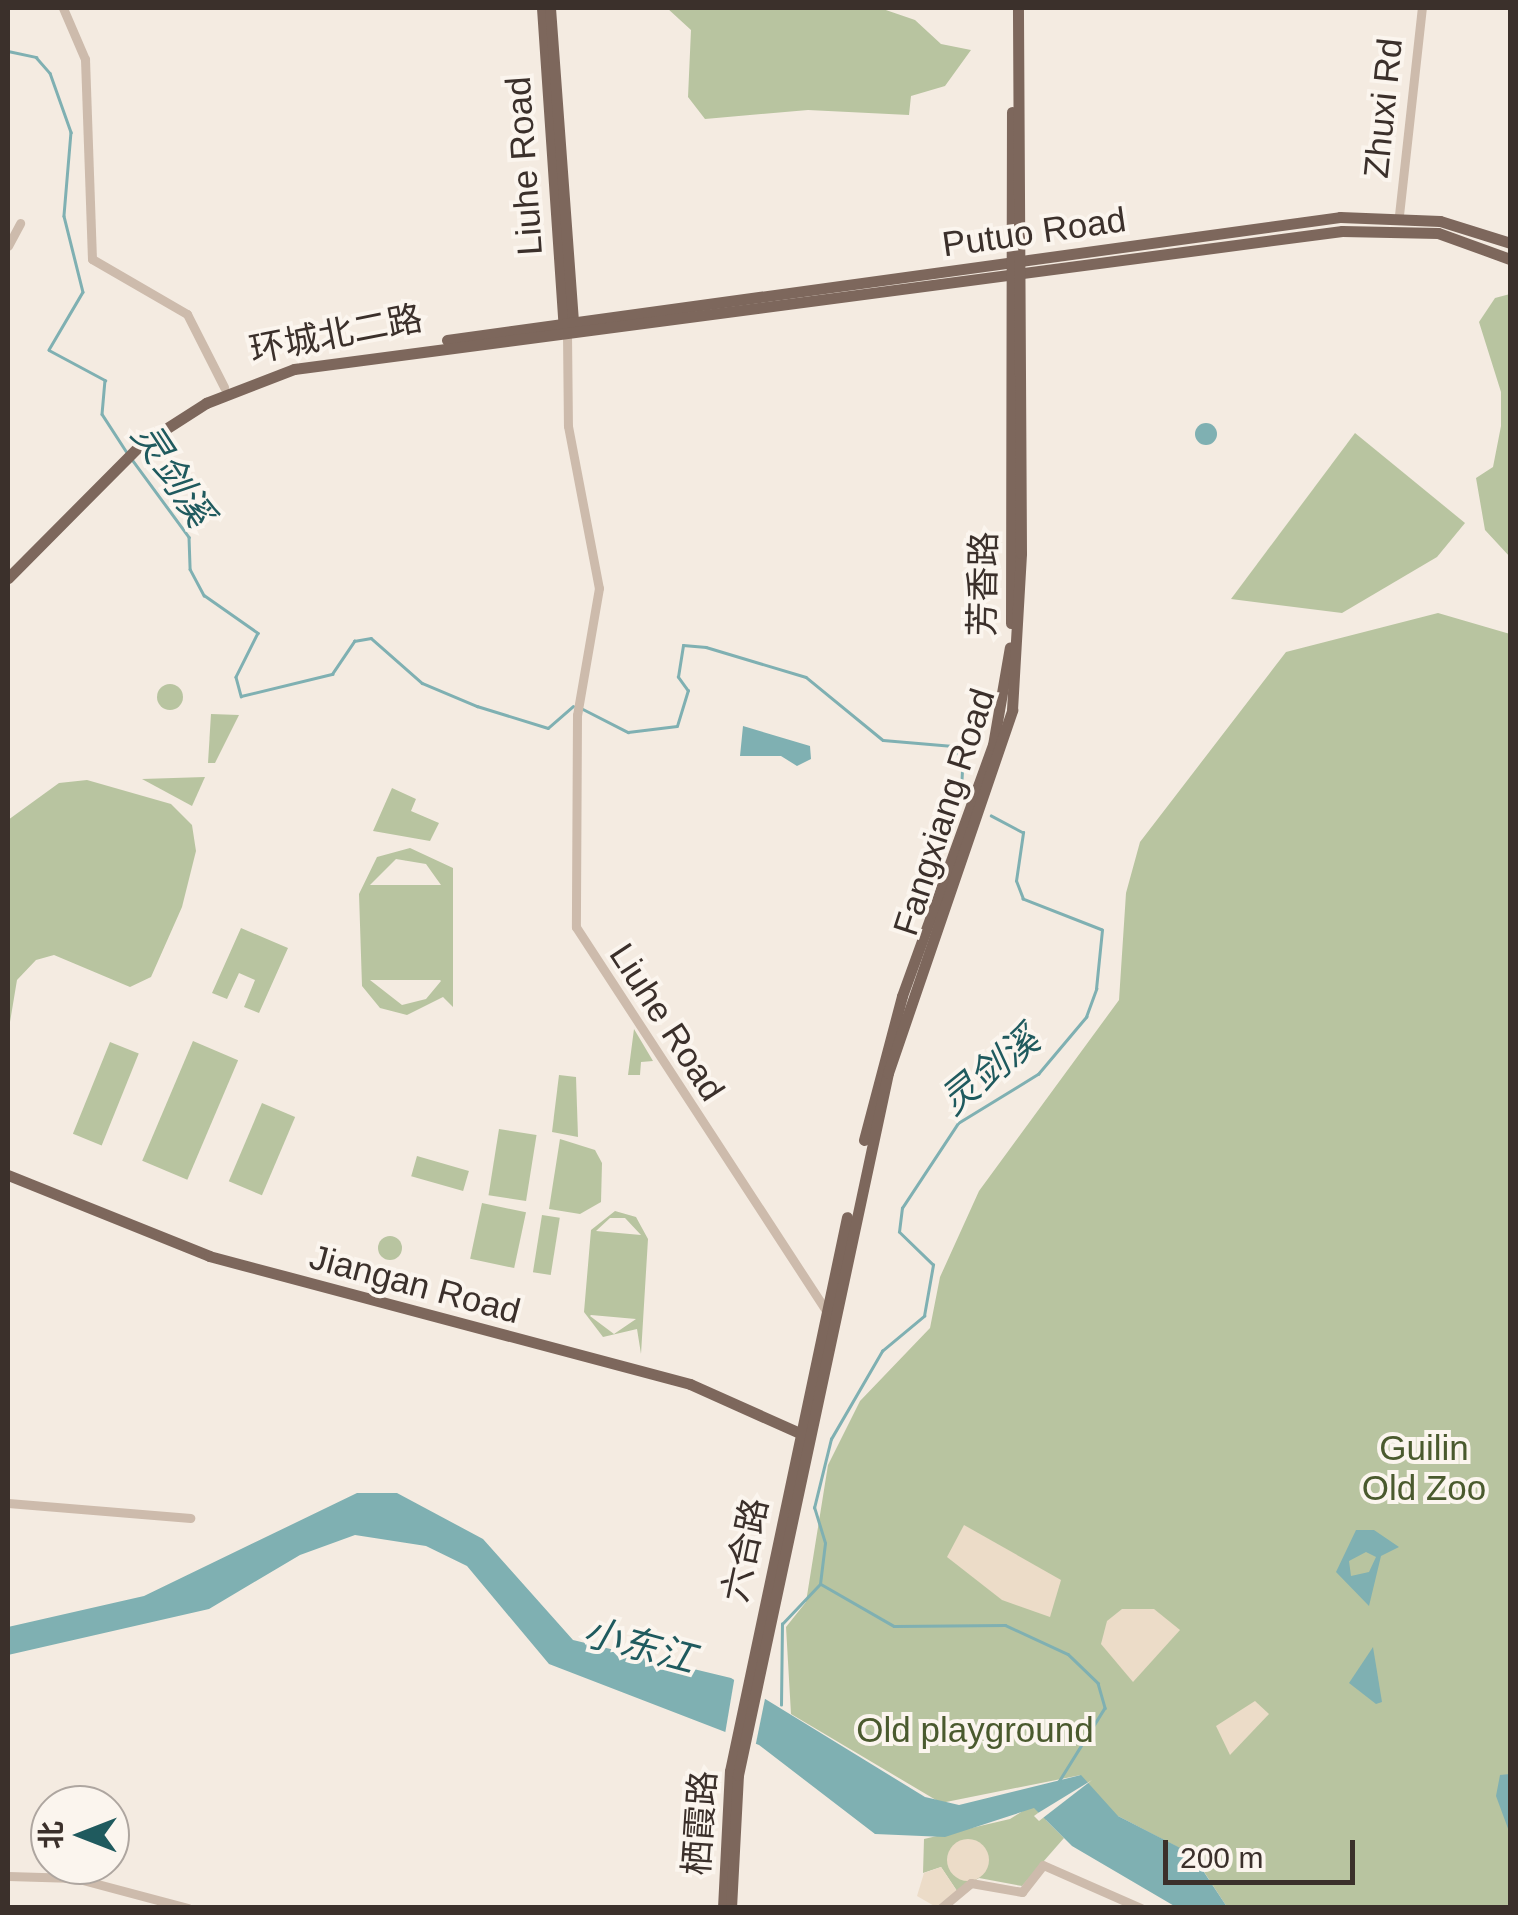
<!DOCTYPE html>
<meta charset="utf-8">
<style>
body{margin:0}
#map{position:relative;width:1518px;height:1915px;overflow:hidden;background:#f4ebe1;font-family:Arial,"Noto Sans SC",sans-serif}
div>[style]{position:absolute}
.green>*{inset:0;background:#b8c4a0;transform-origin:0 0}
.round{border-radius:50%}
.plaza>*{inset:0;background:#ecdcc8}
.water>*{inset:0;background:#7fb0b2}
.pier>*{inset:0;background:#f4ebe1}
.stream>*{height:2.5px;margin:-1.25px;padding:0 1.25px;transform-origin:1.25px;border-radius:1.25px;background:#7fb0b2}
.minor>*{height:9px;margin:-4.5px;padding:0 4.5px;transform-origin:4.5px;border-radius:4.5px;background:#cdbbac}
.major>*{height:11px;margin:-5.5px;padding:0 5.5px;transform-origin:5.5px;border-radius:5.5px;background:#7d675c}
span{translate:-50% -50%;white-space:nowrap;text-align:center;line-height:1.15;-webkit-text-stroke:8px #fbf5ee;paint-order:stroke}
.street-label{font-size:35px;color:#3b302b}
.park-label{font-size:35px;color:#4a5a2e}
.water-label{font-size:38px;color:#1f5a5e;font-style:italic}
.frame{position:absolute;inset:0;border:10px solid #3b302b;pointer-events:none}
.north{position:absolute;left:30px;top:1785px;width:100px;height:100px;box-sizing:border-box;background:#fbf5ee;border:2px solid #aea6a0;border-radius:50%;rotate:270deg;font-size:28px;font-weight:700;line-height:40px;text-align:center;color:#3b302b}
.north::after{content:'';display:block;margin:auto;width:35px;height:45px;background:#1f5a5e;clip-path:polygon(50% 0,100% 100%,50% 72%,0 100%)}
.scale{position:absolute;left:1163px;top:1840px;width:192px;height:45px;box-sizing:border-box;border:5px solid #3b302b;border-top:0;padding-left:12px;font-size:30px;line-height:35px;white-space:nowrap;color:#3b302b;-webkit-text-stroke:8px #fbf5ee;paint-order:stroke}
</style>
<div id="map">
<div class="green">
<i style="clip-path:polygon(667px 8px,880px 8px,915px 20px,941px 44px,971px 50px,945px 86px,911px 96px,909px 115px,808px 110px,705px 119px,688px 97px,691px 30px)"></i>
<i style="clip-path:polygon(1510px 294px,1510px 557px,1485px 530px,1476px 478px,1493px 467px,1501px 426px,1501px 392px,1479px 322px,1495px 298px)"></i>
<i style="clip-path:polygon(1355px 433px,1465px 523px,1437px 557px,1342px 613px,1231px 599px)"></i>
<i style="clip-path:polygon(1438px 613px,1510px 634px,1510px 1907px,1227px 1907px,1193px 1855px,1118px 1816px,1046px 1820px,1064px 1838px,1022px 1886px,979px 1878px,957px 1891px,941px 1867px,923px 1873px,924px 1839px,1010px 1819px,1081px 1775px,941px 1803px,791px 1714px,786px 1627px,806px 1602px,828px 1465px,860px 1401px,930px 1328px,940px 1277px,979px 1191px,1119px 1000px,1126px 893px,1140px 842px,1286px 652px)"></i>
<i class="round" style="left:157px;top:684px;width:26px;height:26px"></i>
<i style="clip-path:polygon(211px 714px,239px 715px,215px 763px,208px 763px)"></i>
<i style="clip-path:polygon(205px 777px,192px 806px,142px 779px)"></i>
<i style="clip-path:polygon(87px 780px,171px 804px,192px 825px,196px 851px,182px 907px,151px 977px,130px 987px,54px 955px,36px 960px,17px 980px,8px 1034px,8px 820px,59px 783px)"></i>
<i style="clip-path:polygon(392px 788px,416px 799px,411px 811px,439px 823px,430px 841px,373px 831px)"></i>
<i style="clip-path:polygon(evenodd,410px 848px,453px 868px,453px 1007px,443px 997px,407px 1015px,380px 1008px,362px 986px,359px 894px,377px 857px,410px 848px,396px 859px,426px 864px,441px 885px,370px 885px,396px 859px,410px 848px,370px 980px,440px 980px,441px 981px,426px 999px,402px 1005px,370px 980px)"></i>
<i style="clip-path:polygon(241px 928px,288px 948px,259px 1013px,244px 1007px,255px 980px,239px 973px,227px 999px,212px 993px)"></i>
<i style="clip-path:polygon(634px 1029px,653px 1061px,641px 1062px,640px 1075px,628px 1075px)"></i>
<i style="left:193px;top:1041px;width:49px;height:130px;rotate:23deg"></i>
<i style="left:110px;top:1042px;width:31px;height:99px;rotate:22deg"></i>
<i style="clip-path:polygon(559px 1075px,576px 1077px,578px 1137px,552px 1132px)"></i>
<i style="left:262px;top:1103px;width:36px;height:85px;rotate:23deg"></i>
<i style="left:499px;top:1129px;width:38px;height:67px;rotate:9deg"></i>
<i style="clip-path:polygon(560px 1139px,595px 1150px,602px 1163px,601px 1202px,580px 1214px,549px 1209px)"></i>
<i style="left:417px;top:1156px;width:54px;height:21px;rotate:16deg"></i>
<i style="left:482px;top:1203px;width:45px;height:57px;rotate:12deg"></i>
<i style="clip-path:polygon(evenodd,615px 1211px,636px 1217px,648px 1239px,641px 1354px,637px 1329px,603px 1337px,584px 1312px,591px 1230px,615px 1211px,625px 1218px,641px 1235px,596px 1231px,610px 1218px,625px 1218px,615px 1211px,590px 1316px,591px 1315px,636px 1319px,614px 1334px,590px 1316px)"></i>
<i style="left:542px;top:1215px;width:18px;height:58px;rotate:9deg"></i>
<i class="round" style="left:378px;top:1236px;width:24px;height:24px"></i>
</div>
<div class="plaza">
<i style="clip-path:polygon(964px 1525px,1061px 1580px,1050px 1617px,1002px 1600px,947px 1557px)"></i>
<i style="clip-path:polygon(1122px 1609px,1154px 1609px,1180px 1630px,1133px 1682px,1101px 1644px,1107px 1621px)"></i>
<i style="clip-path:polygon(1255px 1701px,1269px 1714px,1230px 1755px,1216px 1726px)"></i>
<i class="round" style="left:947px;top:1839px;width:42px;height:42px"></i>
<i style="clip-path:polygon(941px 1867px,957px 1891px,936px 1907px,917px 1896px,924px 1873px)"></i>
</div>
<div class="water">
<i class="round" style="left:1195px;top:423px;width:22px;height:22px"></i>
<i style="clip-path:polygon(743px 726px,810px 746px,811px 759px,797px 766px,781px 756px,740px 756px)"></i>
<i style="clip-path:polygon(357px 1493px,397px 1493px,483px 1539px,573px 1640px,731px 1678px,925px 1797px,959px 1805px,1081px 1775px,1118px 1816px,1192px 1854px,1227px 1907px,1176px 1907px,1072px 1846px,1034px 1808px,945px 1837px,875px 1834px,759px 1745px,549px 1664px,467px 1566px,426px 1546px,355px 1535px,300px 1555px,209px 1609px,8px 1655px,8px 1627px,144px 1596px)"></i>
<i style="clip-path:polygon(evenodd,1356px 1530px,1374px 1530px,1399px 1547px,1381px 1556px,1369px 1606px,1336px 1572px,1356px 1530px,1366px 1552px,1376px 1557px,1369px 1572px,1351px 1576px,1349px 1561px,1366px 1552px)"></i>
<i style="clip-path:polygon(1373px 1647px,1382px 1702px,1376px 1704px,1349px 1683px)"></i>
<i style="clip-path:polygon(1510px 1774px,1510px 1773px,1510px 1834px,1496px 1796px,1500px 1775px)"></i>
</div>
<div class="pier">
<i style="clip-path:polygon(735px 1675px,767px 1689px,755px 1748px,725px 1734px)"></i>
<i style="clip-path:polygon(1092px 1780px,1039px 1821px,1034px 1816px,1038px 1813px)"></i>
</div>
<div class="stream">
<i style="left:8px;top:51px;width:29px;rotate:12deg"></i>
<i style="left:36px;top:57px;width:21px;rotate:49deg"></i>
<i style="left:50px;top:73px;width:63px;rotate:70.4deg"></i>
<i style="left:71px;top:132px;width:84px;rotate:94.8deg"></i>
<i style="left:64px;top:216px;width:78px;rotate:76deg"></i>
<i style="left:83px;top:292px;width:67px;rotate:120.4deg"></i>
<i style="left:49px;top:350px;width:64px;rotate:28.2deg"></i>
<i style="left:105px;top:380px;width:34px;rotate:95deg"></i>
<i style="left:102px;top:414px;width:44px;rotate:57deg"></i>
<i style="left:131px;top:458px;width:98px;rotate:53.7deg"></i>
<i style="left:189px;top:537px;width:32px;rotate:88deg"></i>
<i style="left:190px;top:569px;width:30px;rotate:62deg"></i>
<i style="left:204px;top:595px;width:66px;rotate:35.1deg"></i>
<i style="left:258px;top:633px;width:49px;rotate:116.6deg"></i>
<i style="left:236px;top:677px;width:20px;rotate:75deg"></i>
<i style="left:241px;top:696px;width:94px;rotate:-13.6deg"></i>
<i style="left:332px;top:674px;width:40px;rotate:-56deg"></i>
<i style="left:354px;top:641px;width:17px;rotate:-10deg"></i>
<i style="left:371px;top:638px;width:68px;rotate:41.4deg"></i>
<i style="left:422px;top:683px;width:60px;rotate:22.7deg"></i>
<i style="left:477px;top:706px;width:74px;rotate:17.2deg"></i>
<i style="left:548px;top:728px;width:33px;rotate:-41deg"></i>
<i style="left:581px;top:708px;width:53px;rotate:27.1deg"></i>
<i style="left:628px;top:732px;width:49px;rotate:-7deg"></i>
<i style="left:677px;top:726px;width:37px;rotate:-73deg"></i>
<i style="left:688px;top:691px;width:17px;rotate:-126deg"></i>
<i style="left:678px;top:677px;width:32px;rotate:-81deg"></i>
<i style="left:683px;top:645px;width:23px;rotate:5deg"></i>
<i style="left:706px;top:647px;width:104px;rotate:16.7deg"></i>
<i style="left:806px;top:677px;width:99px;rotate:39.3deg"></i>
<i style="left:883px;top:740px;width:70px;rotate:4.9deg"></i>
<i style="left:953px;top:746px;width:18px;rotate:56deg"></i>
<i style="left:963px;top:761px;width:37px;rotate:93deg"></i>
<i style="left:821px;top:1584px;width:84px;rotate:29.9deg"></i>
<i style="left:894px;top:1626px;width:111px;rotate:-0.5deg"></i>
<i style="left:1005px;top:1625px;width:69px;rotate:24.7deg"></i>
<i style="left:1068px;top:1654px;width:42px;rotate:44deg"></i>
<i style="left:1098px;top:1683px;width:26px;rotate:74deg"></i>
<i style="left:1105px;top:1708px;width:87px;rotate:121.9deg"></i>
<i style="left:781px;top:1705px;width:81px;rotate:-89.3deg"></i>
<i style="left:782px;top:1624px;width:55px;rotate:-46.5deg"></i>
<i style="left:820px;top:1584px;width:41px;rotate:-83deg"></i>
<i style="left:825px;top:1543px;width:37px;rotate:-107deg"></i>
<i style="left:814px;top:1508px;width:71px;rotate:-76.2deg"></i>
<i style="left:831px;top:1439px;width:102px;rotate:-59.9deg"></i>
<i style="left:882px;top:1351px;width:55px;rotate:-39.8deg"></i>
<i style="left:924px;top:1316px;width:52px;rotate:-80deg"></i>
<i style="left:933px;top:1265px;width:47px;rotate:-135.9deg"></i>
<i style="left:899px;top:1232px;width:24px;rotate:-83deg"></i>
<i style="left:902px;top:1208px;width:102px;rotate:-56.6deg"></i>
<i style="left:958px;top:1123px;width:94px;rotate:-31.5deg"></i>
<i style="left:1038px;top:1074px;width:75px;rotate:-49.9deg"></i>
<i style="left:1086px;top:1017px;width:30px;rotate:-70deg"></i>
<i style="left:1096px;top:989px;width:59px;rotate:-84.2deg"></i>
<i style="left:1102px;top:930px;width:85px;rotate:-158.6deg"></i>
<i style="left:1023px;top:899px;width:19px;rotate:-111deg"></i>
<i style="left:1016px;top:881px;width:49px;rotate:-81.7deg"></i>
<i style="left:1023px;top:833px;width:36px;rotate:-152deg"></i>
</div>
<div class="minor">
<i style="left:63px;top:8px;width:56px;rotate:66.7deg"></i>
<i style="left:85px;top:59px;width:200px;rotate:88deg"></i>
<i style="left:92px;top:259px;width:110px;rotate:30.1deg"></i>
<i style="left:187px;top:314px;width:82px;rotate:63.1deg"></i>
<i style="left:1399px;top:215px;width:208px;rotate:-83.7deg"></i>
<i style="left:8px;top:246px;width:26px;rotate:-62deg"></i>
<i style="left:567px;top:334px;width:92px;rotate:89.4deg"></i>
<i style="left:568px;top:426px;width:165px;rotate:79.2deg"></i>
<i style="left:599px;top:588px;width:129px;rotate:99.8deg"></i>
<i style="left:577px;top:715px;width:212px;rotate:90.3deg"></i>
<i style="left:576px;top:927px;width:462px;rotate:56.9deg"></i>
<i style="left:8px;top:1503px;width:183px;rotate:4.7deg"></i>
<i style="left:8px;top:1876px;width:67px;rotate:1.7deg"></i>
<i style="left:75px;top:1878px;width:117px;rotate:14.9deg"></i>
<i style="left:941px;top:1908px;width:39px;rotate:-40deg"></i>
<i style="left:971px;top:1883px;width:52px;rotate:10deg"></i>
<i style="left:1022px;top:1892px;width:34px;rotate:-52deg"></i>
<i style="left:1043px;top:1865px;width:107px;rotate:23.7deg"></i>
</div>
<div class="major">
<i style="left:542px;top:8px;width:320px;rotate:86.1deg"></i>
<i style="left:550px;top:8px;width:315px;rotate:85.8deg"></i>
<i style="left:447px;top:340px;width:901px;rotate:-7.84deg"></i>
<i style="left:1340px;top:217px;width:100px;rotate:2.3deg"></i>
<i style="left:1440px;top:221px;width:73px;rotate:17.4deg"></i>
<i style="left:8px;top:578px;width:186px;rotate:-45.2deg"></i>
<i style="left:139px;top:446px;width:80px;rotate:-32.7deg"></i>
<i style="left:206px;top:403px;width:94px;rotate:-21.1deg"></i>
<i style="left:294px;top:369px;width:1057px;rotate:-7.5deg"></i>
<i style="left:1342px;top:231px;width:96px;rotate:1.2deg"></i>
<i style="left:1438px;top:233px;width:77px;rotate:19.9deg"></i>
<i style="left:1011px;top:623px;width:511px;rotate:-89.89deg"></i>
<i style="left:864px;top:1140px;width:149px;rotate:-75.2deg"></i>
<i style="left:902px;top:996px;width:267px;rotate:-70.1deg"></i>
<i style="left:993px;top:745px;width:99px;rotate:-80.2deg"></i>
<i style="left:8px;top:1175px;width:217px;rotate:21.9deg"></i>
<i style="left:209px;top:1256px;width:498px;rotate:14.9deg"></i>
<i style="left:690px;top:1384px;width:125px;rotate:24.1deg"></i>
<i style="left:723px;top:1908px;width:137px;rotate:-87.1deg"></i>
<i style="left:730px;top:1771px;width:566px;rotate:-78.07deg"></i>
<i style="left:731px;top:1908px;width:133px;rotate:-87deg"></i>
<i style="left:738px;top:1775px;width:718px;rotate:-77.94deg"></i>
<i style="left:888px;top:1073px;width:384px;rotate:-71.1deg"></i>
<i style="left:1012px;top:710px;width:157px;rotate:-86.7deg"></i>
<i style="left:1021px;top:553px;width:545px;rotate:-90.32deg"></i>
</div>
<div class="street-label">
<span style="left:1383px;top:108px;rotate:-84deg">Zhuxi Rd</span>
<span style="left:524px;top:166px;rotate:-94deg">Liuhe Road</span>
<span style="left:1034px;top:232px;rotate:-8deg">Putuo Road</span>
<span style="left:336px;top:334px;rotate:-11deg">环城北二路</span>
<span style="left:983px;top:584px;rotate:-89deg">芳香路</span>
<span style="left:944px;top:812px;rotate:-72deg">Fangxiang Road</span>
<span style="left:667px;top:1022px;rotate:57deg">Liuhe Road</span>
<span style="left:415px;top:1284px;rotate:15deg">Jiangan Road</span>
<span style="left:745px;top:1550px;rotate:-78deg">六合路</span>
<span style="left:700px;top:1823px;rotate:-86deg">栖霞路</span>
</div>
<div class="park-label">
<span style="left:1424px;top:1468px">Guilin<br>Old Zoo</span>
<span style="left:975px;top:1730px">Old playground</span>
</div>
<div class="water-label">
<span style="left:172px;top:475px;rotate:57deg">灵剑溪</span>
<span style="left:990px;top:1071px;rotate:-39deg">灵剑溪</span>
<span style="left:639px;top:1646px;rotate:15deg">小东江</span>
</div>
<div class="frame"></div>
<div class="north">北</div>
<div class="scale">200 m</div>
</div>
